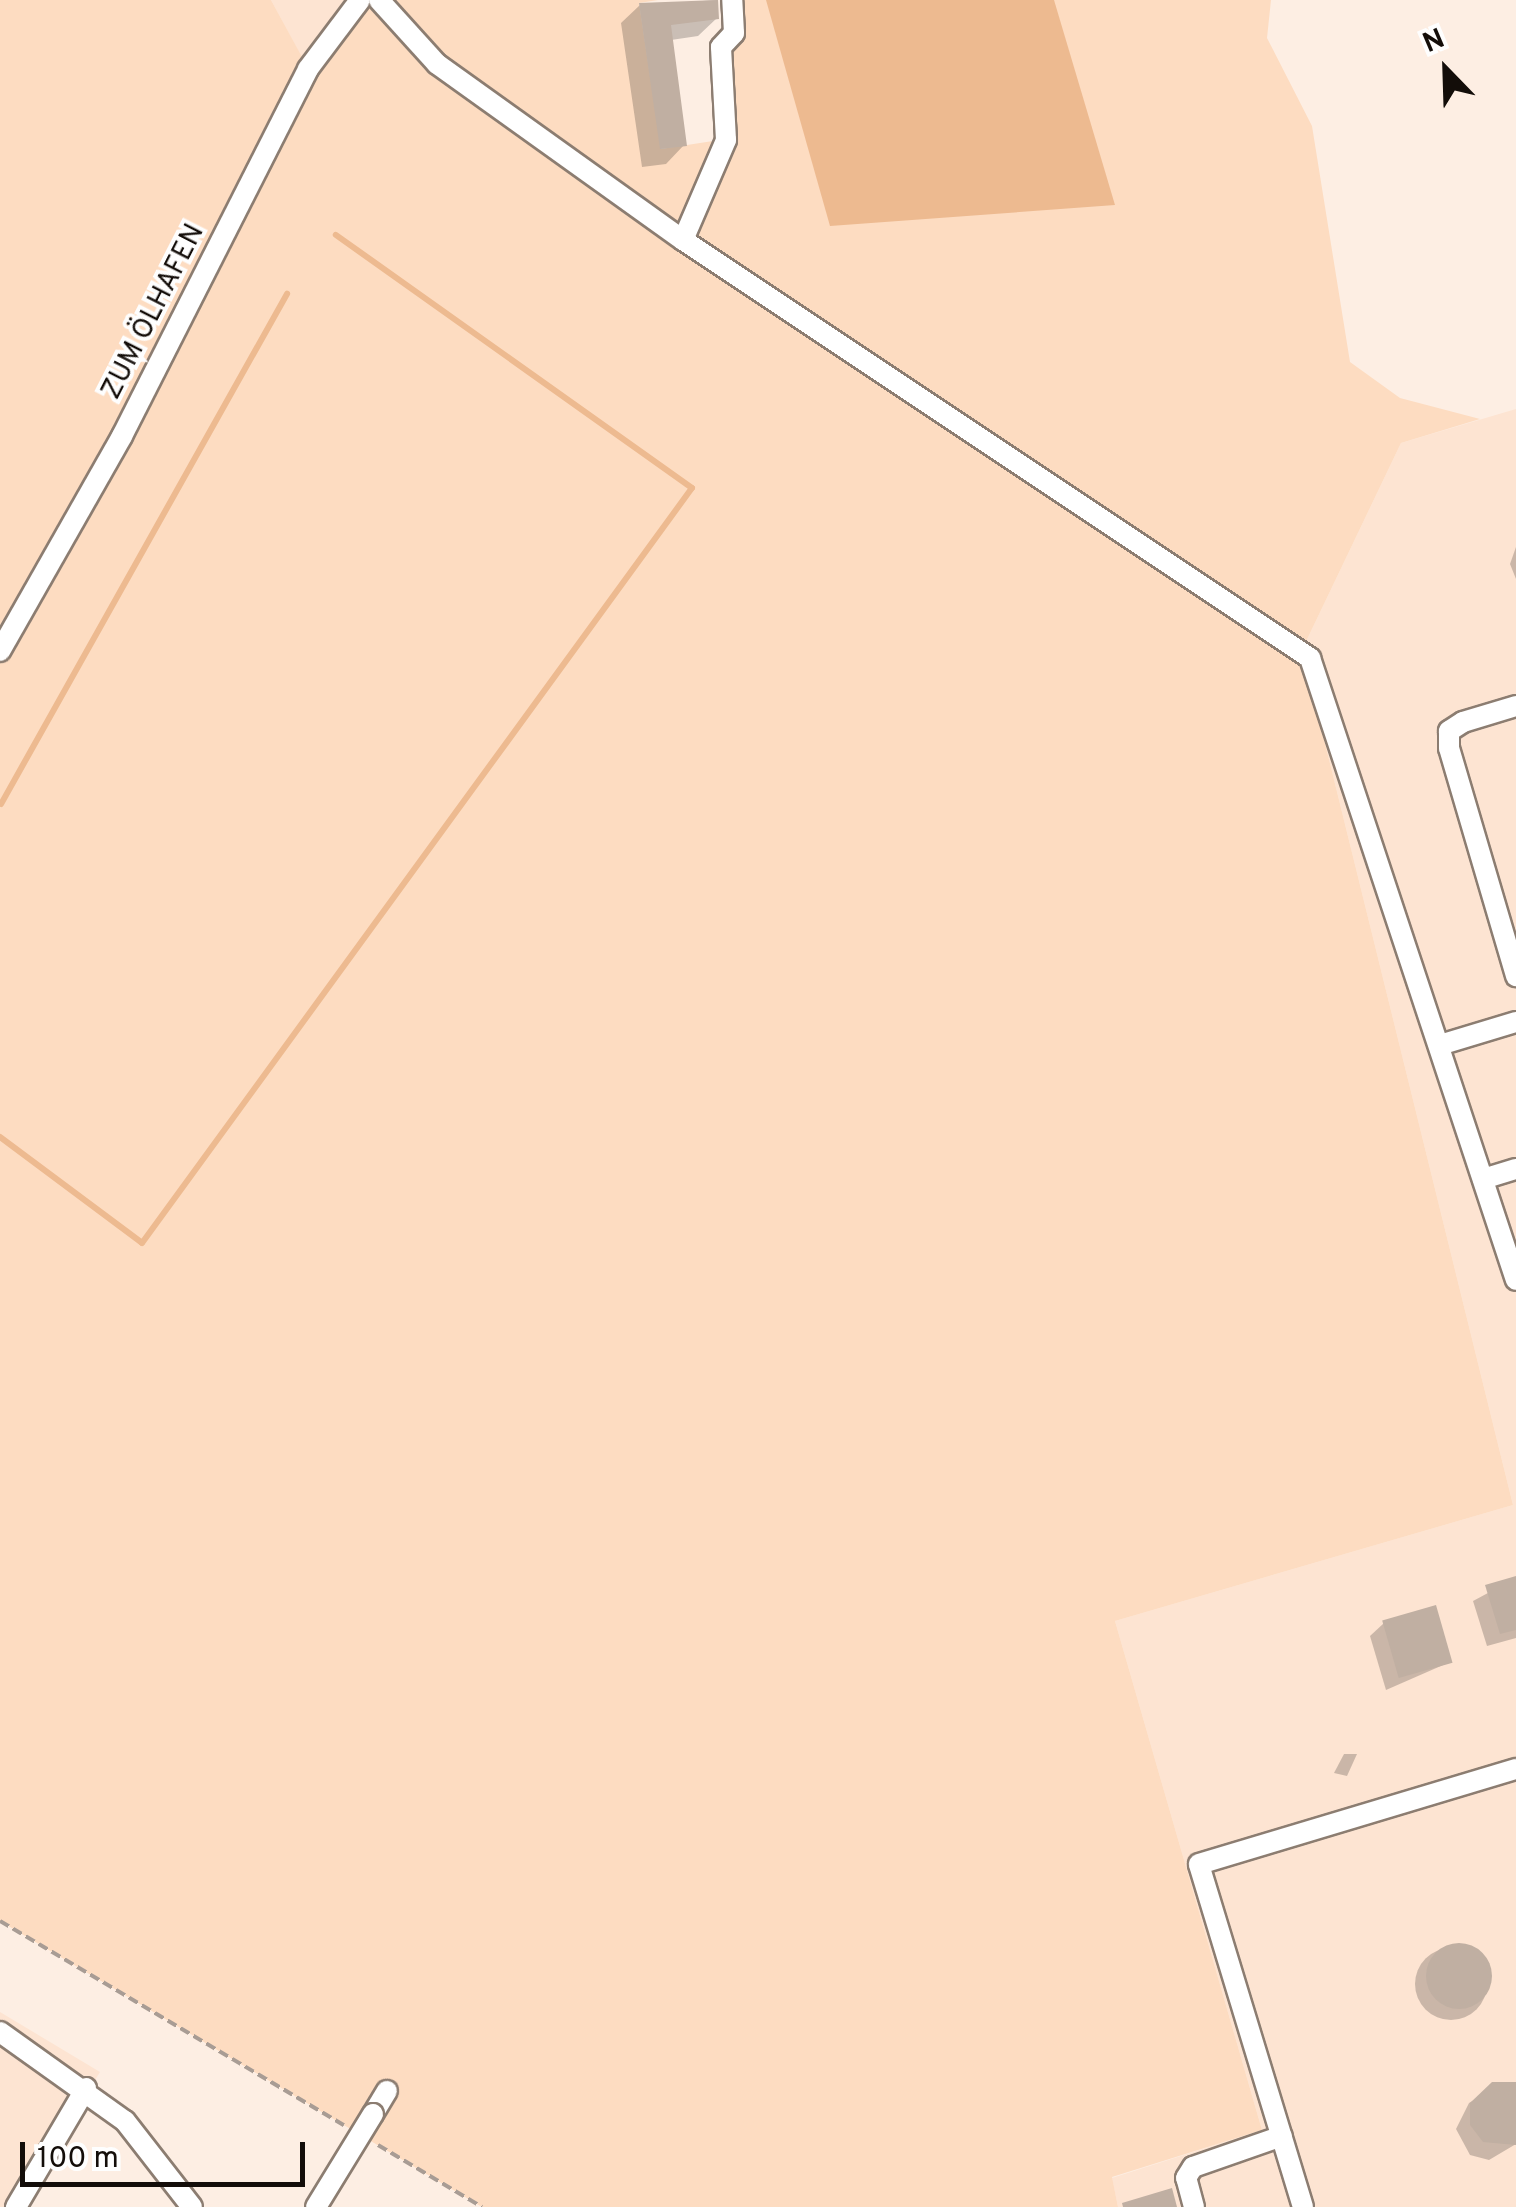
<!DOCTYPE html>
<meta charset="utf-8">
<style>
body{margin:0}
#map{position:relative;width:1516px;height:2207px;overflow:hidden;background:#fdeee3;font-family:Overpass,sans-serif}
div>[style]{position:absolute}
.built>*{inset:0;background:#fde4d2}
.green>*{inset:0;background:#fddcc1}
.water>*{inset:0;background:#edba90}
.shadow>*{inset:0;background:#0003}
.round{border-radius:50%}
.stream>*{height:6px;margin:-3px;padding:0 3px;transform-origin:3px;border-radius:3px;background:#edba90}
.building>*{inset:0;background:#c0afa2;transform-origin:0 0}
.path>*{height:4px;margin-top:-2px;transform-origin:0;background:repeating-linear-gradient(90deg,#a89c94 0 10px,transparent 0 15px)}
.roads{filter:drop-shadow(2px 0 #8c7d71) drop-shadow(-2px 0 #8c7d71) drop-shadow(0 2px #8c7d71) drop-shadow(0 -2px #8c7d71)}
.minor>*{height:20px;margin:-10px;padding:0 10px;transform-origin:10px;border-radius:10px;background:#fff}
.bridges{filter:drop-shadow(2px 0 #8c7d71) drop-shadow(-2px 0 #8c7d71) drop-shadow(0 2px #8c7d71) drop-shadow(0 -2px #8c7d71)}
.minor-bridge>*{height:20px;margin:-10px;padding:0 10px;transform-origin:10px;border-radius:10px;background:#fff}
span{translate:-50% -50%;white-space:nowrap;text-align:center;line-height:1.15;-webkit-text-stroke:8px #fefefe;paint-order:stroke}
.street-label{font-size:28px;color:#130d09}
.north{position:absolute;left:1396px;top:20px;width:100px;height:100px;-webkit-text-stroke:8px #fefefe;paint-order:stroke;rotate:337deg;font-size:28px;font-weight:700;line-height:40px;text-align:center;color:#130d09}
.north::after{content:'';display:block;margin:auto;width:35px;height:45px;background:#130d09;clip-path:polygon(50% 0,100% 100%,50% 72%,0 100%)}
.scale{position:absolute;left:20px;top:2142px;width:285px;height:45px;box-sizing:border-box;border:5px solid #130d09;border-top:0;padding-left:12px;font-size:30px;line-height:35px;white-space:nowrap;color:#130d09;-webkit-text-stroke:8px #fefefe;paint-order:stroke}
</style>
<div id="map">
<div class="built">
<i style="clip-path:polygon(271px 0,360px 0,308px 69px)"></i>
<i style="clip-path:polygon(1516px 409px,1516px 2207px,1118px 2207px,1112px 2178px,1262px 2130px,1115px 1621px,1513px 1505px,1302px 650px,1401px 443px)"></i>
<i style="clip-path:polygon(0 2012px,100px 2072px,17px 2207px,0 2207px)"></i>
</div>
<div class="green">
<i style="clip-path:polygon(0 0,271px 0,308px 68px,360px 0,658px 0,639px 3px,661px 149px,726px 139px,732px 0,1271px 0,1267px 38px,1312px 126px,1350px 362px,1400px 398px,1480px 419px,1401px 443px,1302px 650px,1513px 1505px,1115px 1621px,1262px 2130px,1112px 2177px,1118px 2207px,482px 2207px,0 1921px)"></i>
</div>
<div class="water">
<i style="clip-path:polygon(766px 0,1054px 0,1115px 205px,830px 226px)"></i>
</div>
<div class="shadow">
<i style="clip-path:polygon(718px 0,717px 18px,698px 36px,671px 40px,684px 145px,666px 164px,642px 167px,621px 23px,640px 5px)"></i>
<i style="clip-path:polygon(1516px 547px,1516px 579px,1510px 564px)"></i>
<i style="clip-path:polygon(1516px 1578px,1516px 1638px,1487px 1646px,1473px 1601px)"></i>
<i style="clip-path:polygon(1384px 1623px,1450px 1662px,1386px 1690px,1370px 1636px)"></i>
<i style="clip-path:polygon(1344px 1754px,1357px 1754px,1347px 1776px,1334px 1773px)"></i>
<i class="round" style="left:1415px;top:1948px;width:72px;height:72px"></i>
<i style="clip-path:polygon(1502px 2083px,1516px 2089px,1516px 2144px,1489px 2160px,1470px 2155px,1456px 2129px,1469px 2103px)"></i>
</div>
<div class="stream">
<i style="left:1px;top:804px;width:585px;rotate:-60.72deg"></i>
<i style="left:0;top:1137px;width:177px;rotate:36.7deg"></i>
<i style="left:142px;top:1243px;width:934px;rotate:-53.93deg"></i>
<i style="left:692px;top:488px;width:437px;rotate:-144.6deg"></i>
</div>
<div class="building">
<i style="clip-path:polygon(718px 0,719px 19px,671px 25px,687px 146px,660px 149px,639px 3px)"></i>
<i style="clip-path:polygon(1516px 1576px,1516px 1630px,1500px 1634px,1485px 1585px)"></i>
<i style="left:1436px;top:1605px;width:60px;height:56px;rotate:74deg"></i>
<i class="round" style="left:1426px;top:1943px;width:66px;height:66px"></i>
<i style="clip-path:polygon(1492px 2082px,1516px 2082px,1516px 2145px,1483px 2142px,1470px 2125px,1470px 2103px)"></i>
<i style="clip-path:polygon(1172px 2188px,1177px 2207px,1123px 2207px,1122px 2203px)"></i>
</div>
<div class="path">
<i style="left:0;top:1921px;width:400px;rotate:30.7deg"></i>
<i style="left:378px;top:2145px;width:121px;rotate:30.8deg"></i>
</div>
<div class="roads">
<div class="minor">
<i style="left:379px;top:0;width:86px;rotate:47.8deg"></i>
<i style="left:437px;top:64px;width:302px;rotate:35.6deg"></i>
<i style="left:683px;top:240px;width:754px;rotate:33.69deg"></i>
<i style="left:1310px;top:658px;width:655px;rotate:71.68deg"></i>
<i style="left:683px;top:240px;width:109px;rotate:-66.7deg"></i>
<i style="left:726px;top:140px;width:93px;rotate:-93.1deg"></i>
<i style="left:721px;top:47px;width:19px;rotate:-47deg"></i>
<i style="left:734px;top:33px;width:33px;rotate:-93deg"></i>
<i style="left:0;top:651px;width:247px;rotate:-60.4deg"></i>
<i style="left:122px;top:436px;width:411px;rotate:-63.1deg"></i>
<i style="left:308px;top:69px;width:86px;rotate:-53deg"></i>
<i style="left:1516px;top:706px;width:55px;rotate:163.2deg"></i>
<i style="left:1463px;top:722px;width:17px;rotate:147deg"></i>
<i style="left:1449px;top:731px;width:17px;rotate:90deg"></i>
<i style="left:1449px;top:748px;width:238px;rotate:73.6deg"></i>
<i style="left:1443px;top:1044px;width:76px;rotate:-16.8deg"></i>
<i style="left:1483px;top:1179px;width:34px;rotate:-17deg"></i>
<i style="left:0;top:2032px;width:153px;rotate:35.5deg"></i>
<i style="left:125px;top:2121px;width:109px;rotate:52.1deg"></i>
<i style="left:373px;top:2114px;width:27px;rotate:-59deg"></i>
<i style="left:16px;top:2207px;width:138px;rotate:-59.5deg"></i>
<i style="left:1194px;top:2207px;width:30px;rotate:-105deg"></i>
<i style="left:1186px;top:2178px;width:13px;rotate:-58deg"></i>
<i style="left:1193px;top:2167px;width:94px;rotate:-19.2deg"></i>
<i style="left:1303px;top:2207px;width:358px;rotate:-106.9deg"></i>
<i style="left:1199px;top:1864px;width:331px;rotate:-16.7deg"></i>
</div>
</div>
<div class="bridges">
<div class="minor-bridge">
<i style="left:316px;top:2207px;width:109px;rotate:-58.5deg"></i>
</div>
</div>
<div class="street-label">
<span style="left:154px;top:312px;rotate:-63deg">ZUM ÖLHAFEN</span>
</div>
<div class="north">N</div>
<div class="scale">100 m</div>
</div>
